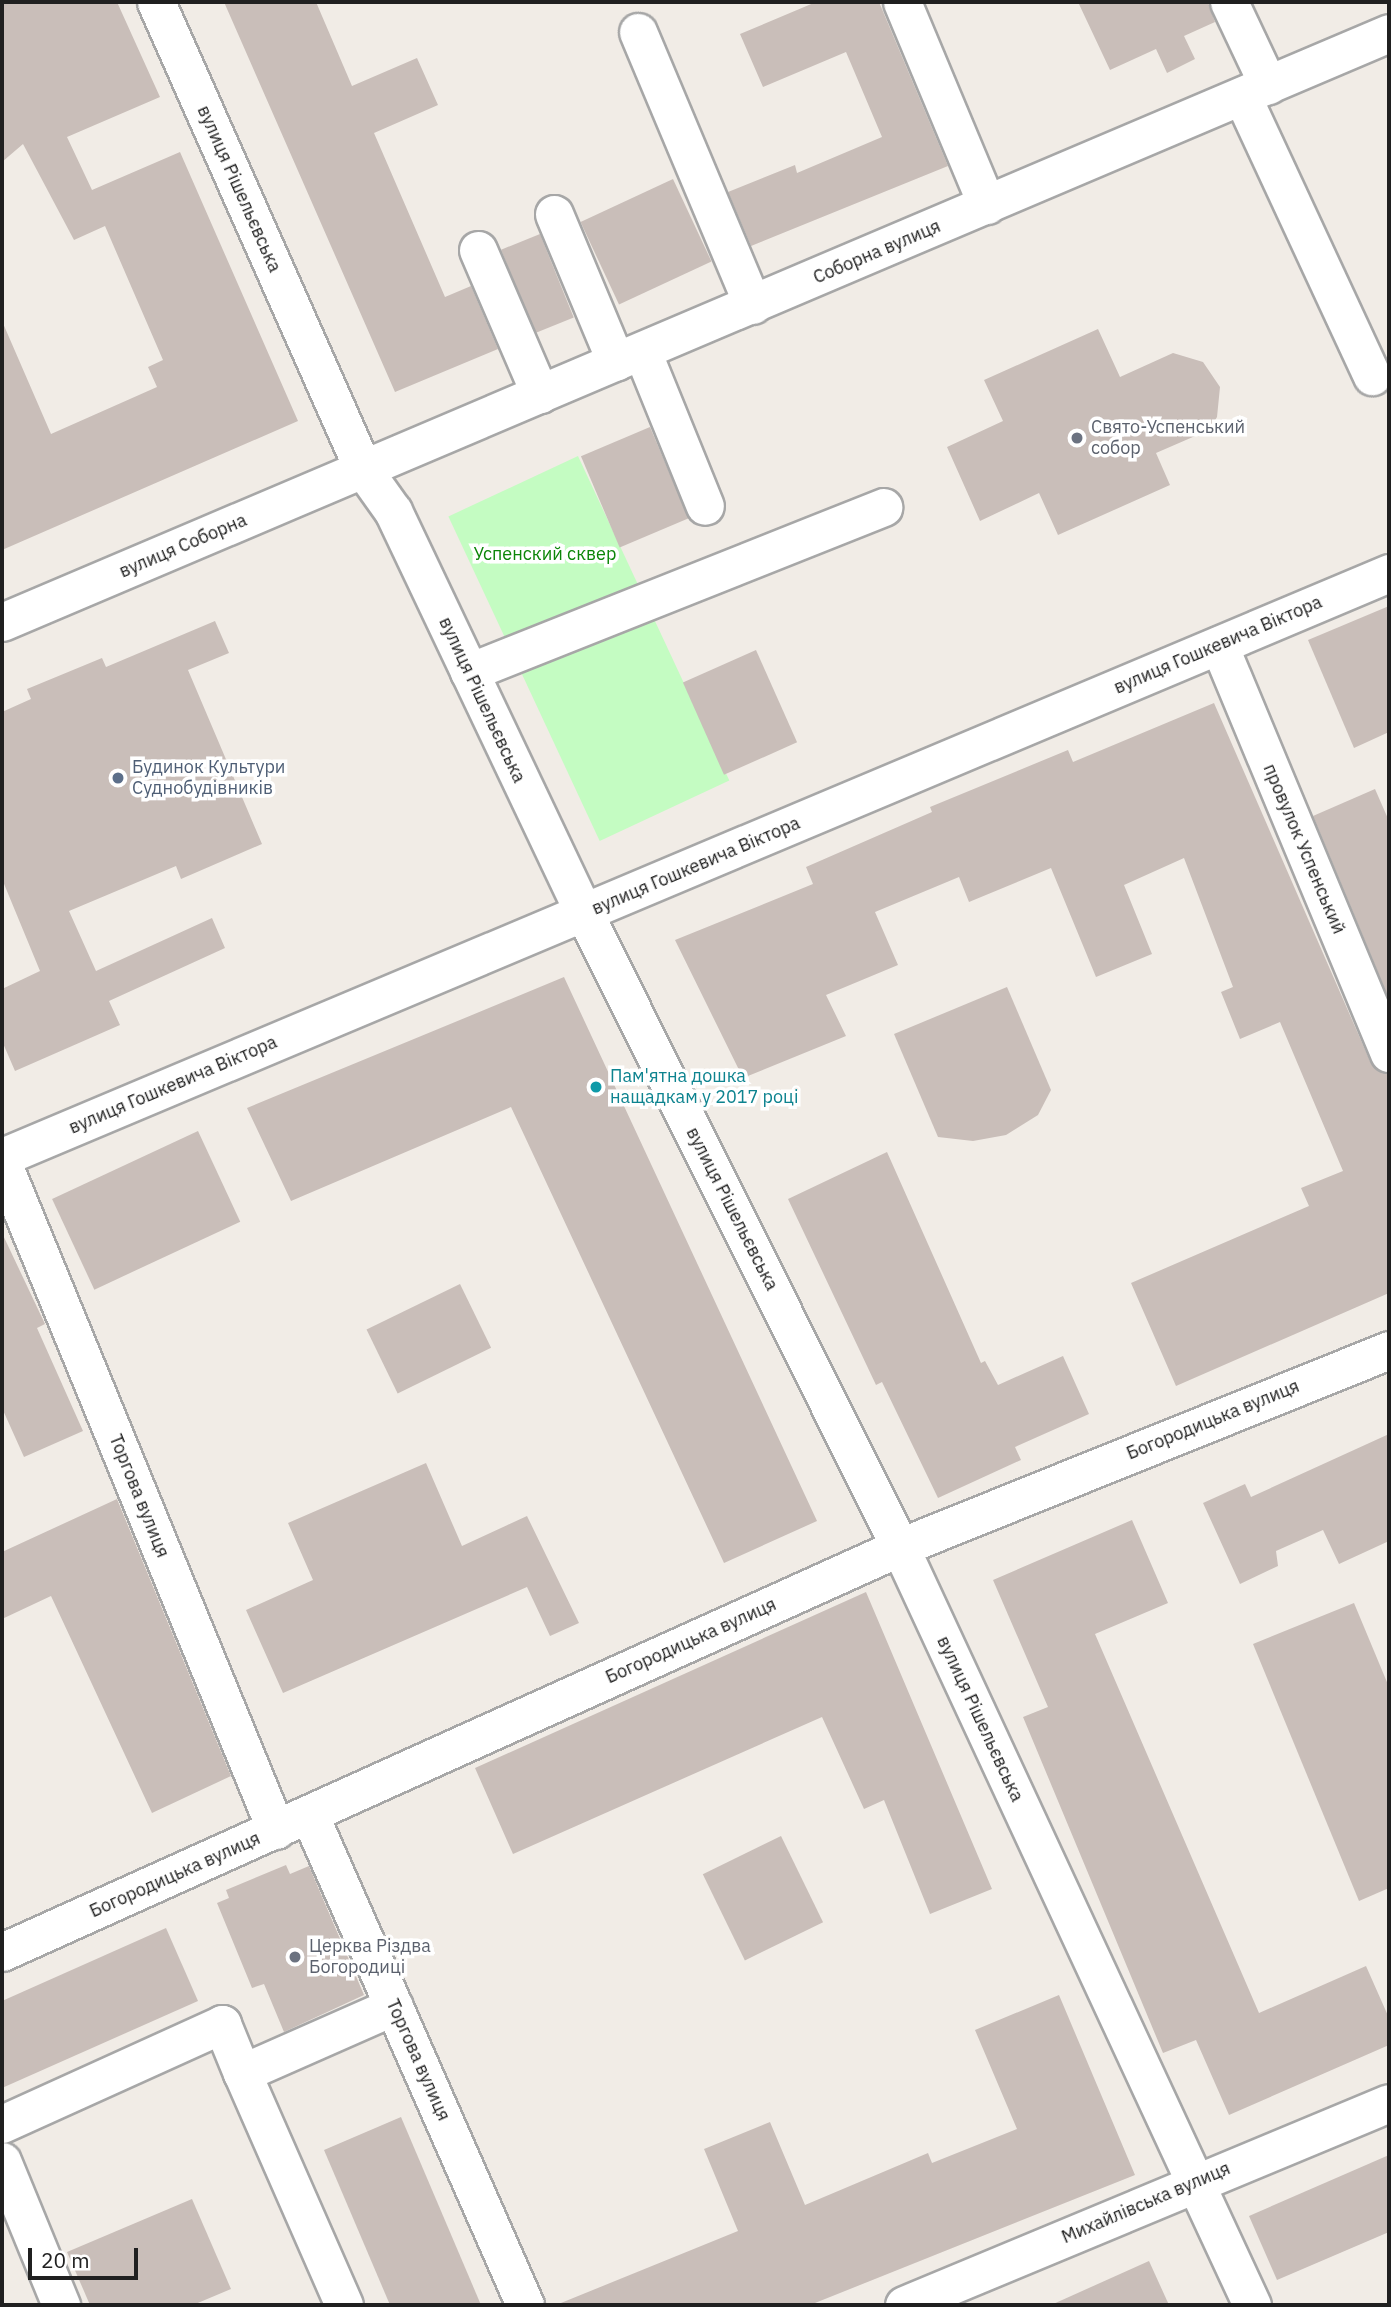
<!DOCTYPE html>
<meta charset="utf-8">
<style>
body{margin:0}
#map{position:relative;width:1391px;height:2307px;overflow:hidden;background:#f1ece6;font-family:"IBM Plex Sans",sans-serif}
div>[style]{position:absolute}
.park>*{inset:0;background:#c4fcc2;transform-origin:0 0}
.building>*{inset:0;background:#c9beb9;transform-origin:0 0}
.roads{filter:drop-shadow(2px 0 #a7a7a7) drop-shadow(-2px 0 #a7a7a7) drop-shadow(0 2px #a7a7a7) drop-shadow(0 -2px #a7a7a7)}
.minor>*{height:37px;margin:-18.5px;padding:0 18.5px;transform-origin:18.5px;border-radius:18.5px;background:#fff}
.dots>*{width:19px;height:19px;translate:-50% -50%;box-sizing:border-box;border:4px solid #fff;border-radius:50%}
span{translate:-50% -50%;white-space:nowrap;text-align:center;line-height:1.15;-webkit-text-stroke:7px #fff;paint-order:stroke}
.street-label{font-size:18px;color:#202020}
.worship-label{font-size:18px;color:#5b616d}
.left{translate:0 -50%;text-align:left}
.park-label{font-size:18px;color:#0b8507}
.service-label{font-size:18px;color:#4e5e75}
.culture-label{font-size:18px;color:#0d838f}
.frame{position:absolute;inset:0;border:4px solid #202020;pointer-events:none}
.scale{position:absolute;left:28px;top:2248px;width:110px;height:32px;box-sizing:border-box;border:4px solid #202020;border-top:0;padding-left:9px;font-size:21px;line-height:24px;white-space:nowrap;color:#202020;-webkit-text-stroke:5px #fff;paint-order:stroke}
</style>
<div id="map">
<div class="park">
<i style="left:578px;top:456px;width:358px;height:143px;rotate:65deg"></i>
</div>
<div class="building">
<i style="clip-path:polygon(2px 2px,117px 2px,160px 97px,67px 137px,92px 190px,180px 152px,298px 421px,2px 550px,2px 321px,51px 434px,157px 387px,148px 367px,163px 360px,105px 226px,74px 240px,23px 144px,2px 162px)"></i>
<i style="clip-path:polygon(224px 2px,316px 2px,352px 86px,417px 58px,438px 105px,374px 133px,445px 297px,471px 286px,498px 349px,395px 392px)"></i>
<i style="clip-path:polygon(816px 2px,879px 2px,948px 166px,751px 246px,728px 192px,795px 165px,797px 173px,882px 137px,846px 52px,763px 87px,740px 34px)"></i>
<i style="clip-path:polygon(1078px 2px,1208px 2px,1215px 22px,1184px 36px,1195px 59px,1167px 73px,1156px 49px,1110px 70px)"></i>
<i style="left:673px;top:179px;width:91px;height:102px;rotate:65deg"></i>
<i style="left:540px;top:234px;width:90px;height:42px;rotate:68deg"></i>
<i style="clip-path:polygon(1098px 329px,1120px 377px,1173px 353px,1203px 362px,1220px 387px,1217px 417px,1209px 430px,1156px 453px,1170px 485px,1058px 535px,1039px 493px,980px 521px,947px 447px,1003px 421px,984px 380px)"></i>
<i style="left:650px;top:427px;width:99px;height:75px;rotate:67deg"></i>
<i style="clip-path:polygon(1389px 606px,1389px 732px,1354px 748px,1308px 640px)"></i>
<i style="clip-path:polygon(215px 621px,229px 653px,188px 670px,262px 844px,181px 879px,176px 866px,69px 911px,96px 971px,212px 918px,225px 948px,109px 1001px,120px 1025px,15px 1071px,2px 1041px,2px 989px,40px 971px,2px 879px,2px 712px,31px 699px,27px 689px,102px 658px,106px 667px)"></i>
<i style="left:756px;top:650px;width:101px;height:80px;rotate:66deg"></i>
<i style="clip-path:polygon(1214px 703px,1370px 1061px,1389px 1074px,1389px 1293px,1176px 1386px,1131px 1283px,1309px 1206px,1301px 1188px,1343px 1171px,1280px 1022px,1240px 1039px,1221px 992px,1233px 987px,1184px 858px,1124px 885px,1152px 954px,1096px 977px,1051px 868px,969px 902px,959px 877px,875px 912px,898px 965px,826px 995px,846px 1036px,743px 1078px,675px 940px,813px 884px,806px 867px,932px 812px,930px 807px,1068px 750px,1073px 762px)"></i>
<i style="clip-path:polygon(1375px 789px,1389px 821px,1389px 999px,1313px 816px)"></i>
<i style="clip-path:polygon(564px 977px,817px 1521px,724px 1563px,511px 1107px,291px 1201px,247px 1108px)"></i>
<i style="clip-path:polygon(1007px 987px,1051px 1090px,1038px 1115px,1006px 1135px,973px 1141px,938px 1137px,894px 1034px)"></i>
<i style="left:198px;top:1131px;width:100px;height:161px;rotate:65deg"></i>
<i style="clip-path:polygon(887px 1152px,981px 1363px,985px 1361px,998px 1385px,1063px 1356px,1089px 1414px,1015px 1447px,1021px 1460px,938px 1498px,882px 1382px,876px 1385px,788px 1199px)"></i>
<i style="clip-path:polygon(2px 1233px,45px 1324px,37px 1328px,83px 1431px,24px 1457px,2px 1408px)"></i>
<i style="left:460px;top:1284px;width:71px;height:104px;rotate:64deg"></i>
<i style="clip-path:polygon(1389px 1434px,1389px 1541px,1339px 1564px,1323px 1530px,1276px 1551px,1278px 1566px,1240px 1584px,1203px 1503px,1245px 1484px,1251px 1497px)"></i>
<i style="clip-path:polygon(426px 1463px,462px 1546px,527px 1516px,579px 1623px,550px 1636px,527px 1587px,283px 1693px,246px 1610px,313px 1580px,288px 1523px)"></i>
<i style="clip-path:polygon(117px 1499px,231px 1776px,152px 1813px,51px 1596px,2px 1619px,2px 1552px)"></i>
<i style="clip-path:polygon(1132px 1520px,1168px 1603px,1095px 1634px,1259px 2013px,1366px 1966px,1389px 2018px,1389px 2045px,1229px 2115px,1196px 2040px,1163px 2053px,1023px 1717px,1048px 1707px,993px 1580px)"></i>
<i style="clip-path:polygon(866px 1592px,992px 1889px,930px 1914px,884px 1800px,864px 1809px,822px 1717px,513px 1854px,475px 1768px)"></i>
<i style="clip-path:polygon(1354px 1603px,1389px 1687px,1389px 1888px,1359px 1901px,1253px 1644px)"></i>
<i style="left:781px;top:1836px;width:96px;height:87px;rotate:64deg"></i>
<i style="clip-path:polygon(286px 1865px,290px 1874px,309px 1866px,364px 1995px,284px 2032px,264px 1984px,252px 1988px,217px 1903px,229px 1898px,226px 1890px)"></i>
<i style="clip-path:polygon(166px 1928px,198px 2001px,2px 2088px,2px 2001px)"></i>
<i style="clip-path:polygon(1059px 1995px,1135px 2175px,810px 2305px,556px 2305px,738px 2231px,704px 2149px,770px 2122px,805px 2205px,928px 2153px,932px 2163px,1017px 2129px,975px 2030px)"></i>
<i style="clip-path:polygon(401px 2117px,481px 2305px,390px 2305px,324px 2150px)"></i>
<i style="clip-path:polygon(1389px 2155px,1389px 2232px,1277px 2280px,1249px 2216px)"></i>
<i style="clip-path:polygon(192px 2199px,231px 2289px,193px 2305px,90px 2305px,67px 2252px)"></i>
<i style="clip-path:polygon(1149px 2261px,1169px 2305px,1051px 2305px)"></i>
</div>
<div class="roads">
<div class="minor">
<i style="left:156px;top:2px;width:511px;rotate:66.09deg"></i>
<i style="left:363px;top:469px;width:52px;rotate:54.5deg"></i>
<i style="left:393px;top:511px;width:445px;rotate:64.6deg"></i>
<i style="left:584px;top:913px;width:708px;rotate:63.51deg"></i>
<i style="left:900px;top:1547px;width:836px;rotate:65.09deg"></i>
<i style="left:902px;top:2px;width:220px;rotate:67.3deg"></i>
<i style="left:1229px;top:2px;width:92px;rotate:64.8deg"></i>
<i style="left:638px;top:32px;width:296px;rotate:67.2deg"></i>
<i style="left:1242px;top:96px;width:309px;rotate:65.1deg"></i>
<i style="left:554px;top:214px;width:160px;rotate:67.3deg"></i>
<i style="left:478px;top:250px;width:157px;rotate:66.7deg"></i>
<i style="left:642px;top:351px;width:167px;rotate:67.9deg"></i>
<i style="left:2px;top:622px;width:1507px;rotate:-23.01deg"></i>
<i style="left:1219px;top:645px;width:442px;rotate:67.4deg"></i>
<i style="left:469px;top:672px;width:446px;rotate:-21.7deg"></i>
<i style="left:2px;top:1157px;width:1505px;rotate:-22.83deg"></i>
<i style="left:2px;top:1162px;width:722px;rotate:67.7deg"></i>
<i style="left:309px;top:1814px;width:536px;rotate:66.25deg"></i>
<i style="left:2px;top:1952px;width:985px;rotate:-24.28deg"></i>
<i style="left:900px;top:1547px;width:527px;rotate:-21.94deg"></i>
<i style="left:2px;top:2124px;width:242px;rotate:-24.4deg"></i>
<i style="left:222px;top:2024px;width:53px;rotate:67.8deg"></i>
<i style="left:2px;top:2161px;width:156px;rotate:67.7deg"></i>
<i style="left:344px;top:2305px;width:253px;rotate:-113.7deg"></i>
<i style="left:242px;top:2073px;width:166px;rotate:-23.8deg"></i>
<i style="left:904px;top:2305px;width:525px;rotate:-22.61deg"></i>
</div>
</div>
<div class="dots">
<i style="left:1077px;top:438px;background:#6b7280"></i>
<i style="left:118px;top:778px;background:#5c6f8a"></i>
<i style="left:596px;top:1087px;background:#0f9aa8"></i>
<i style="left:295px;top:1957px;background:#6b7280"></i>
</div>
<div class="street-label">
<span style="left:239px;top:189px;rotate:66deg">вулиця Рішельєвська</span>
<span style="left:877px;top:252px;rotate:-23deg">Соборна вулиця</span>
<span style="left:183px;top:546px;rotate:-23deg">вулиця Соборна</span>
<span style="left:1218px;top:645px;rotate:-23deg">вулиця Гошкевича Віктора</span>
<span style="left:482px;top:700px;rotate:65deg">вулиця Рішельєвська</span>
<span style="left:1304px;top:849px;rotate:67deg">провулок Успенський</span>
<span style="left:696px;top:866px;rotate:-23deg">вулиця Гошкевича Віктора</span>
<span style="left:173px;top:1085px;rotate:-23deg">вулиця Гошкевича Віктора</span>
<span style="left:732px;top:1209px;rotate:63deg">вулиця Рішельєвська</span>
<span style="left:1213px;top:1420px;rotate:-22deg">Богородицька вулиця</span>
<span style="left:139px;top:1496px;rotate:68deg">Торгова вулиця</span>
<span style="left:691px;top:1641px;rotate:-24deg">Богородицька вулиця</span>
<span style="left:980px;top:1719px;rotate:65deg">вулиця Рішельєвська</span>
<span style="left:175px;top:1875px;rotate:-24deg">Богородицька вулиця</span>
<span style="left:418px;top:2060px;rotate:66deg">Торгова вулиця</span>
<span style="left:1146px;top:2203px;rotate:-23deg">Михайлівська вулиця</span>
</div>
<div class="worship-label">
<span class="left" style="left:1091px;top:438px">Свято-Успенський<br>собор</span>
<span class="left" style="left:309px;top:1957px">Церква Різдва<br>Богородиці</span>
</div>
<div class="park-label">
<span style="left:545px;top:554px">Успенский сквер</span>
</div>
<div class="service-label">
<span class="left" style="left:132px;top:778px">Будинок Культури<br>Суднобудівників</span>
</div>
<div class="culture-label">
<span class="left" style="left:610px;top:1087px">Пам'ятна дошка<br>нащадкам у 2017 році</span>
</div>
<div class="frame"></div>
<div class="scale">20 m</div>
</div>
